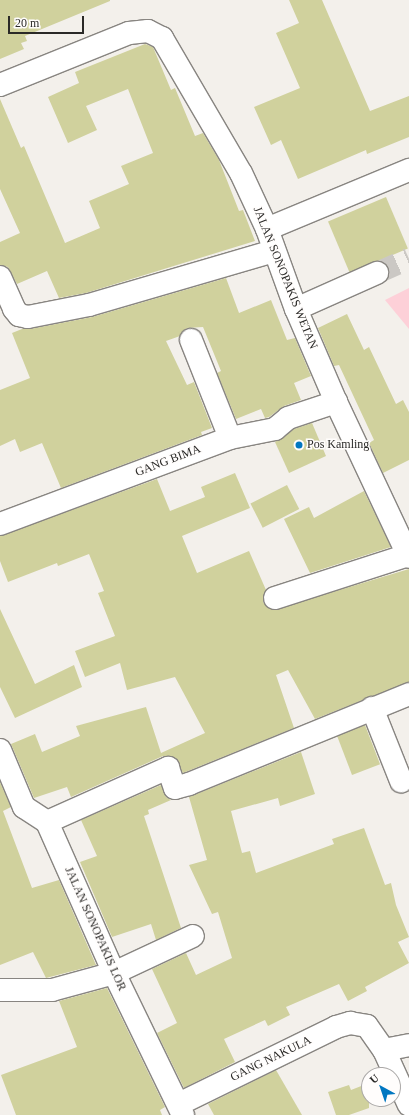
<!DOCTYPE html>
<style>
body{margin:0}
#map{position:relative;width:409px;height:1115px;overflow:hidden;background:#f3f0eb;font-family:"Times New Roman",serif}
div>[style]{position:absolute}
.green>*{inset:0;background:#fdd0d8}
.building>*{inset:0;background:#d0d19d;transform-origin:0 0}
.street-tunnel>*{height:22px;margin-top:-11px;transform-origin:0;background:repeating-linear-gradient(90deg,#cbc8c4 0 22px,transparent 0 33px)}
.roads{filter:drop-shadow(1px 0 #888581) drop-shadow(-1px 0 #888581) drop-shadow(0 1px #888581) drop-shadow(0 -1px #888581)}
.street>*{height:22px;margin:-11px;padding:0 11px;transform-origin:11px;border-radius:11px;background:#fff}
.secondary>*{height:22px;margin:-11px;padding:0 11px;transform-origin:11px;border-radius:11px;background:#fff}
.dots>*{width:11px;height:11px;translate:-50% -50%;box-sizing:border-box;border:2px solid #fffdfc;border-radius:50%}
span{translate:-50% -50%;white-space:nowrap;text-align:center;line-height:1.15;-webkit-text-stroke:3px #fffdfc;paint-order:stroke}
.street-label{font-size:12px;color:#2a2927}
.poi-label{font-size:12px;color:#2a2927}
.left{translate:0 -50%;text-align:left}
.north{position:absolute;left:361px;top:1067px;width:40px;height:40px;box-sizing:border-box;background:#fffdfc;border:1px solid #aaa8a7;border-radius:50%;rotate:320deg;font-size:11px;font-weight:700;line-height:16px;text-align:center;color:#2a2927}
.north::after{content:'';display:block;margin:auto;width:14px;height:18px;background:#0177c1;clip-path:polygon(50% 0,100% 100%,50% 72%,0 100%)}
.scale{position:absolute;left:8px;top:16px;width:76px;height:18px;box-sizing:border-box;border:2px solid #2a2927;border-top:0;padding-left:5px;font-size:12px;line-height:14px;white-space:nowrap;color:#2a2927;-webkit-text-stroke:3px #fffdfc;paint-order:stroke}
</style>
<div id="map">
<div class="green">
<i style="clip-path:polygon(409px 288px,409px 329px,385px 300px)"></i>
</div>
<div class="building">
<i style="clip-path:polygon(0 0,110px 0,110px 1px,25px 36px,27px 41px,21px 43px,24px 49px,0 59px)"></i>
<i style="clip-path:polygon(289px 0,322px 0,370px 111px,409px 96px,409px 137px,367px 154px,366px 150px,298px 179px,281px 140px,271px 145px,254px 107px,300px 88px,276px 33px,299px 23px)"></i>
<i style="clip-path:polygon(145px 44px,153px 47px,171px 90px,175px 88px,195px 136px,203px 133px,219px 160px,239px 211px,243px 210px,255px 241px,86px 293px,59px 298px,47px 271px,17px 284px,8px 267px,0 265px,0 242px,20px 233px,0 189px,0 99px,21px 148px,24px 146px,65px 243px,100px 228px,89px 201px,129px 184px,121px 166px,153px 153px,128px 89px,86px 106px,97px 130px,68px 143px,48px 97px,79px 83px,75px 72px)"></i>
<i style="left:386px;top:197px;width:56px;height:63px;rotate:67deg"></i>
<i style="clip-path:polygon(226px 278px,239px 313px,271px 300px,287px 340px,295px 338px,311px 376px,294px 383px,301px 400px,284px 406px,269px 417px,265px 418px,261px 409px,236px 419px,217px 373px,221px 371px,203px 327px,187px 328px,180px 336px,166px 341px,187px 385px,194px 382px,212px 428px,201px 432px,202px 435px,61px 488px,42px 443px,20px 452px,15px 439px,0 446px,0 390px,30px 378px,12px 333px,22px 329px,30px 329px,92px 317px)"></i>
<i style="clip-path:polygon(347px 314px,364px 350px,369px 347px,396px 404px,403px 400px,409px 412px,409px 460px,383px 473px,369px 443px,374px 440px,339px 365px,334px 366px,318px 328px)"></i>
<i style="clip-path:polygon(312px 423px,326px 456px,289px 473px,275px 442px,294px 429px)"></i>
<i style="clip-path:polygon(235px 473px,250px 508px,182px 536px,197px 573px,249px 551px,266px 590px,263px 602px,273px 610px,409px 569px,409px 682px,315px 719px,288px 670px,276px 675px,294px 728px,183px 773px,176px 759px,163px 756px,71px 797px,67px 787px,34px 798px,11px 744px,35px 734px,42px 752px,80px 736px,76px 726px,146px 707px,161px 753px,205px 733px,175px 677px,127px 690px,120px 663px,85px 677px,75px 651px,115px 636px,98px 593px,104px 591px,89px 554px,58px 566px,57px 563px,8px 582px,0 561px,0 536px,157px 479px,170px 511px,205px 497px,201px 487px)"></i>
<i style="left:287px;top:485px;width:27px;height:41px;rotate:63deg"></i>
<i style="clip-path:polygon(364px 491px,391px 547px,310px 573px,284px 519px,309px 507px,314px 518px)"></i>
<i style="clip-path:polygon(0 609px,35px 684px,74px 665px,82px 687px,15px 718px,0 687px)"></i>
<i style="left:365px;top:725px;width:42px;height:30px;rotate:69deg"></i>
<i style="clip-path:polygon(301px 752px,315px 794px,280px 806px,278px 798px,231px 811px,242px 853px,250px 851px,256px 873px,334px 844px,332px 839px,364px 828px,385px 885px,391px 883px,396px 905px,409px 937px,398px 942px,409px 963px,365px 987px,367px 991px,348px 1001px,339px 984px,286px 1007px,290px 1015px,268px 1026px,265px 1020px,224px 1039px,235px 1062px,184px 1088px,157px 1033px,177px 1023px,152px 969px,186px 953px,196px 975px,232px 958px,218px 912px,212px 914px,189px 865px,207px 860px,189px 797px)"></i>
<i style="clip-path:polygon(0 782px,11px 807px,3px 811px,32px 888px,59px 880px,96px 965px,46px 978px,33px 952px,0 965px)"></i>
<i style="clip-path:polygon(161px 785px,166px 797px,171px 800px,148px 810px,149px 814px,144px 816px,181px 928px,156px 940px,151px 924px,112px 937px,80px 862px,97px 856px,81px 820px)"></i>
<i style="clip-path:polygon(107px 988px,165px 1107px,160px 1110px,162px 1115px,16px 1115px,1px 1075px,77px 1047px,59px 1001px)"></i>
<i style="clip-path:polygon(276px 1070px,302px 1115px,214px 1115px,208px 1104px)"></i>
<i style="clip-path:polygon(369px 1083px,369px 1108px,349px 1115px,336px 1115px,328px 1092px,349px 1085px,351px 1090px)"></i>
</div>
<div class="street-tunnel">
<i style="left:377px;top:273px;width:35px;rotate:-24deg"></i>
</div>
<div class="roads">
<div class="street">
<i style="left:0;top:85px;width:139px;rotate:-22deg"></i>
<i style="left:129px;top:33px;width:19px;rotate:-6deg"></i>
<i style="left:148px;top:31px;width:16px;rotate:27deg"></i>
<i style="left:162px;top:38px;width:156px;rotate:59.7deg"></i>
<i style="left:241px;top:173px;width:62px;rotate:65.1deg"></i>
<i style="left:267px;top:229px;width:85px;rotate:70.1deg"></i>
<i style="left:296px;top:309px;width:101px;rotate:66.7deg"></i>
<i style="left:336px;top:402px;width:171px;rotate:64.8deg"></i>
<i style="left:267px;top:229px;width:154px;rotate:-22.6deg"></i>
<i style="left:0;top:277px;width:35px;rotate:66deg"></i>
<i style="left:14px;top:309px;width:8px;rotate:50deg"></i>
<i style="left:19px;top:315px;width:9px;rotate:13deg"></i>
<i style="left:28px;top:317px;width:62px;rotate:-11.1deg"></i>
<i style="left:89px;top:305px;width:193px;rotate:-16.3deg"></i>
<i style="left:296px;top:309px;width:89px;rotate:-24deg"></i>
<i style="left:191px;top:340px;width:105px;rotate:68.3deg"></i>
<i style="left:0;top:524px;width:246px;rotate:-20.5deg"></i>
<i style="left:230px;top:438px;width:46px;rotate:-11.3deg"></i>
<i style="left:275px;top:429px;width:17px;rotate:-40deg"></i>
<i style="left:288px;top:418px;width:51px;rotate:-18.4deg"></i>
<i style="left:275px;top:598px;width:140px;rotate:-17.9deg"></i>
<i style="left:372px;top:708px;width:79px;rotate:68.3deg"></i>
<i style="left:47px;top:822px;width:133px;rotate:-24.1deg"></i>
<i style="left:168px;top:768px;width:21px;rotate:71deg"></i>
<i style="left:175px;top:788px;width:15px;rotate:-16deg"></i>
<i style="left:189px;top:784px;width:238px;rotate:-22.2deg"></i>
<i style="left:0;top:990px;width:52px"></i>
<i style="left:52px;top:990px;width:64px;rotate:-15.3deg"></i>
<i style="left:114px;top:973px;width:87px;rotate:-25.1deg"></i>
<i style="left:384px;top:1050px;width:25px;rotate:-11deg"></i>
<i style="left:179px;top:1104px;width:175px;rotate:-26.1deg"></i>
<i style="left:336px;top:1027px;width:15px;rotate:-16deg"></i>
<i style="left:350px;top:1023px;width:17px;rotate:10deg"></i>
<i style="left:367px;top:1026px;width:29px;rotate:55deg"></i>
<i style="left:384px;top:1050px;width:60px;rotate:65.6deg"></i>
</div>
<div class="secondary">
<i style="left:0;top:750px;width:62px;rotate:67.2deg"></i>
<i style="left:24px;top:807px;width:27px;rotate:33deg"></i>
<i style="left:47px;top:822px;width:165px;rotate:66.1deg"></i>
<i style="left:114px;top:973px;width:158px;rotate:64.1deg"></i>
</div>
</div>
<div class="dots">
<i style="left:299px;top:445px;background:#0177c1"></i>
</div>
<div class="street-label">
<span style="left:285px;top:278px;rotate:68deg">JALAN SONOPAKIS WETAN</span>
<span style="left:168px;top:461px;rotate:-21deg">GANG BIMA</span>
<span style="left:95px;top:929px;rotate:66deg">JALAN SONOPAKIS LOR</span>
<span style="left:271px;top:1059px;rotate:-26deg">GANG NAKULA</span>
</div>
<div class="poi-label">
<span class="left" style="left:307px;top:445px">Pos Kamling</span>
</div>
<div class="north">U</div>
<div class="scale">20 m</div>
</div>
